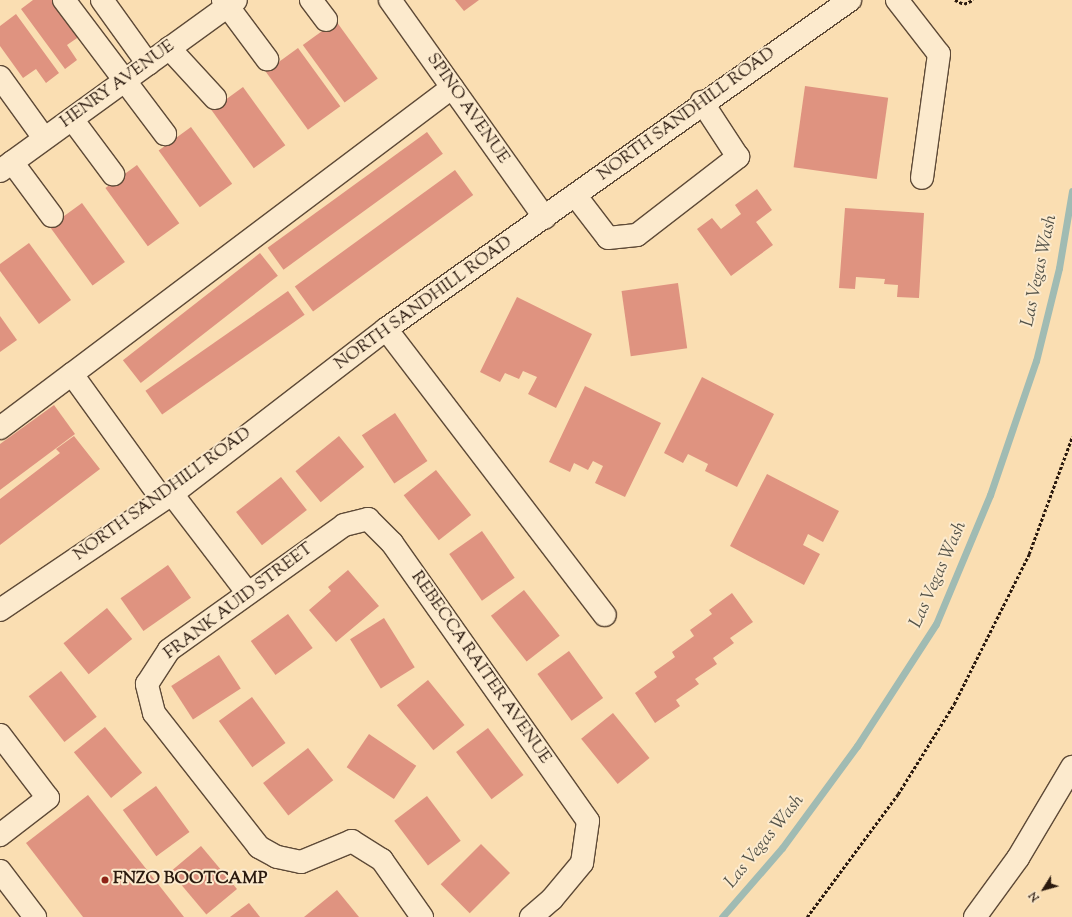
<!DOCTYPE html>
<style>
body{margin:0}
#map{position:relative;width:1072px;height:917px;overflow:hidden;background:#fadeb2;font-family:"Sorts Mill Goudy",serif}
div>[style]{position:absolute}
.stream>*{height:7px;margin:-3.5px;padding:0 3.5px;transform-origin:3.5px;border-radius:3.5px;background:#a0bbb3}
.building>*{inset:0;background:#df9380;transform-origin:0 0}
.path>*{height:2.5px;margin-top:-1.25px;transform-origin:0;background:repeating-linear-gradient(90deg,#2a190e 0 3px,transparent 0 5px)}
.roads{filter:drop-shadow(1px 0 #5e4a37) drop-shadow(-1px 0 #5e4a37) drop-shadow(0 1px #5e4a37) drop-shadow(0 -1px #5e4a37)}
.minor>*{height:22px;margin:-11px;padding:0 11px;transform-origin:11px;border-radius:11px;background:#fceacd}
.dots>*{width:11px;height:11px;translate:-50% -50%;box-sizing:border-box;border:2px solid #fceacd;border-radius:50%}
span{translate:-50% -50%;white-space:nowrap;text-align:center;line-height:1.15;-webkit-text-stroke:4px #fceacd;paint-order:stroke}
.street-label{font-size:17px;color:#2a190e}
.poi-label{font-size:17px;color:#2a190e;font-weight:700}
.left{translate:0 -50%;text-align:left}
.water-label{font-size:18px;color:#535248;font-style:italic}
.north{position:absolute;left:1024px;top:869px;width:40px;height:40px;-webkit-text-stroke:3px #fceacd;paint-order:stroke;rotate:233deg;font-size:11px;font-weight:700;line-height:16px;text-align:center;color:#2a190e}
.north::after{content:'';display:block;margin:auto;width:14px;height:18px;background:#2a190e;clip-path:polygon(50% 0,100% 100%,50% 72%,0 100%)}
</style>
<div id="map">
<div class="stream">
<i style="left:722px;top:917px;width:91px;rotate:-49deg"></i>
<i style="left:782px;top:848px;width:127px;rotate:-53.7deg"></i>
<i style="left:857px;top:746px;width:145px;rotate:-57.1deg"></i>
<i style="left:936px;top:624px;width:140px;rotate:-67.3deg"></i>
<i style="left:990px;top:495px;width:142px;rotate:-71.1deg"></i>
<i style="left:1036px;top:361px;width:96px;rotate:-76.1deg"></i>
<i style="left:1059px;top:268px;width:78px;rotate:-80.4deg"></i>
</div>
<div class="building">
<i style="clip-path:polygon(33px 0,53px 0,80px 36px,67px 45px,77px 60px,65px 69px,21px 9px)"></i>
<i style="clip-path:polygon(455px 0,479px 0,464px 11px)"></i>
<i style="clip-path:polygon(16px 14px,59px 73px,46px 83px,36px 69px,23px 78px,0 46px,0 26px)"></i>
<i style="left:336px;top:21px;width:71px;height:41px;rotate:54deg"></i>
<i style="left:298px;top:48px;width:72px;height:40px;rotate:54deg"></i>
<i style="left:805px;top:86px;width:84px;height:82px;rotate:8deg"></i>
<i style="left:243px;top:87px;width:72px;height:39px;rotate:54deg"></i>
<i style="left:191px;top:127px;width:70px;height:40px;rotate:54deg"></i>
<i style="left:427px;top:132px;width:27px;height:197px;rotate:54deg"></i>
<i style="left:137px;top:165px;width:72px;height:39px;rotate:54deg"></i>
<i style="left:455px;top:170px;width:31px;height:198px;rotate:54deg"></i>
<i style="clip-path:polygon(757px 189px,772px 210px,756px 222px,773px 245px,731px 276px,697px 229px,712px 218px,721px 229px,741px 214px,735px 205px)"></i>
<i style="left:82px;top:203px;width:73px;height:40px;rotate:54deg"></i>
<i style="clip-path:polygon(845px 208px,924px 213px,919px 298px,897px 297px,898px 285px,884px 284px,885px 279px,856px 277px,855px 289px,839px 288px)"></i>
<i style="clip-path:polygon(29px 243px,71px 300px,39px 324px,0 271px,0 264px)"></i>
<i style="left:260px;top:253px;width:29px;height:174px;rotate:52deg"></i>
<i style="left:678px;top:283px;width:66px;height:57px;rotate:82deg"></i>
<i style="left:288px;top:291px;width:29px;height:174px;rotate:55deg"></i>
<i style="clip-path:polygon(517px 297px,592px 334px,556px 408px,528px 394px,537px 377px,523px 371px,519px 379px,505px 373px,500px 382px,480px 372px)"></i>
<i style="clip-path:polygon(0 316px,17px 340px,0 352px)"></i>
<i style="clip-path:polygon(702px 377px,774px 414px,737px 487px,705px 471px,708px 464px,688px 454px,683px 463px,664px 453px)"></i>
<i style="clip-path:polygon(585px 386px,661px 423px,625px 497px,595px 483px,603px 466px,593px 461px,588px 470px,574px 463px,570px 472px,549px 462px)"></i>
<i style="clip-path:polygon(54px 405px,75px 434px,0 490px,0 444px)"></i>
<i style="left:395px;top:413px;width:58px;height:40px;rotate:56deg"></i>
<i style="clip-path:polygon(74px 436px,100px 469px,0 545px,0 499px,60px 453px,56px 449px)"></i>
<i style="left:339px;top:436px;width:40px;height:56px;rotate:51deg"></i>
<i style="left:436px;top:470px;width:57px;height:41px;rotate:52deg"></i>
<i style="clip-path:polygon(767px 474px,839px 511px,823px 542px,808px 534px,803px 545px,820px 554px,804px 585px,730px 546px)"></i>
<i style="left:281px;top:477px;width:42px;height:57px;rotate:52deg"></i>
<i style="left:482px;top:531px;width:57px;height:40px;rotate:55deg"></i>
<i style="left:168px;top:565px;width:40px;height:58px;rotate:55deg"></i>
<i style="clip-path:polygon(348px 570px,379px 606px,336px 642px,309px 610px,331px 591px,328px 587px)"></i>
<i style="left:524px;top:590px;width:58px;height:42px;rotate:52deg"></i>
<i style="clip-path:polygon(732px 593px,753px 622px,730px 638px,734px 643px,713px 658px,717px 664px,695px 679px,699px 684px,676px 700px,680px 706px,655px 723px,635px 693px,657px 677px,654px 672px,675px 657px,672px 652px,694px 636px,690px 630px,712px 614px,709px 610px)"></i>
<i style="left:107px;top:608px;width:40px;height:56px;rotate:51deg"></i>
<i style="left:288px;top:614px;width:42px;height:46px;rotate:54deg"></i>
<i style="left:384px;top:618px;width:58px;height:40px;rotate:58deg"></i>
<i style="left:569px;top:651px;width:58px;height:39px;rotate:54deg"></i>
<i style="left:219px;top:655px;width:40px;height:57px;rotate:57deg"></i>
<i style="left:61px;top:671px;width:58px;height:41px;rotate:52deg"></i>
<i style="left:428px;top:680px;width:58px;height:40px;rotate:51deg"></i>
<i style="left:252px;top:697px;width:57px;height:41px;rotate:54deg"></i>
<i style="left:613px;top:713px;width:58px;height:41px;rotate:51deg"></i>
<i style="left:105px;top:727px;width:59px;height:40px;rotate:51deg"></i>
<i style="left:488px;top:728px;width:59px;height:40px;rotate:53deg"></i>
<i style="left:369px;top:734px;width:57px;height:40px;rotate:34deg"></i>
<i style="left:308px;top:748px;width:41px;height:57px;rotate:52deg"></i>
<i style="left:156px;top:786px;width:57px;height:41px;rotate:54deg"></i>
<i style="clip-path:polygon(88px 795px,184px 917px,83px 917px,26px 843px)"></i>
<i style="left:427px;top:796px;width:56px;height:41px;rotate:53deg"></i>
<i style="left:481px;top:844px;width:41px;height:57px;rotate:45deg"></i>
<i style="left:201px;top:846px;width:56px;height:40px;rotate:50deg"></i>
<i style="clip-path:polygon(337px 890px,359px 917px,304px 917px)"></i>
<i style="clip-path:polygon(249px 903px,260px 917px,230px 917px)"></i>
</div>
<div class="path">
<i style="left:955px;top:0;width:10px;rotate:24deg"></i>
<i style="left:964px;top:4px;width:10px;rotate:-24deg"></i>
<i style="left:807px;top:917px;width:153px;rotate:-53.5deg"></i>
<i style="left:898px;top:794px;width:106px;rotate:-58.1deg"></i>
<i style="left:954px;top:704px;width:168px;rotate:-63.4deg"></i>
<i style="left:1029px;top:554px;width:125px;rotate:-69.8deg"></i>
</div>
<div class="roads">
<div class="minor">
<i style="left:64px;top:0;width:168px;rotate:53deg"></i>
<i style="left:102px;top:0;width:79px;rotate:54.3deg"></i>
<i style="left:223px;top:0;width:74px;rotate:53.3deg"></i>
<i style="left:311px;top:0;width:25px;rotate:53deg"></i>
<i style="left:390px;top:0;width:267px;rotate:54.6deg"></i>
<i style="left:897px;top:0;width:68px;rotate:52.1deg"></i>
<i style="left:939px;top:54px;width:125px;rotate:97.8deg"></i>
<i style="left:169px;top:48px;width:68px;rotate:47.4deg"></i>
<i style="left:0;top:77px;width:75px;rotate:54.2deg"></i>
<i style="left:72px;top:119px;width:69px;rotate:53.3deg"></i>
<i style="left:12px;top:162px;width:67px;rotate:53.5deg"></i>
<i style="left:0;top:171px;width:291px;rotate:-35.9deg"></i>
<i style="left:575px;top:195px;width:54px;rotate:52.5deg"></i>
<i style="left:608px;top:238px;width:29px;rotate:-6deg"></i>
<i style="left:637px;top:235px;width:128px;rotate:-37.7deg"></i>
<i style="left:738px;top:157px;width:66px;rotate:-123.2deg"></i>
<i style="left:386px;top:329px;width:360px;rotate:52.6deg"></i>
<i style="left:0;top:428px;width:90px;rotate:-36.9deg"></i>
<i style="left:172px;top:494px;width:123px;rotate:52.6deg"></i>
<i style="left:162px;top:499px;width:154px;rotate:-125.8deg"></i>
<i style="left:72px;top:374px;width:476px;rotate:-37deg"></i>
<i style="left:0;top:610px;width:207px;rotate:-34deg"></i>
<i style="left:172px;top:494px;width:270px;rotate:-37.6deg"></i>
<i style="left:386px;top:329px;width:569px;rotate:-35.34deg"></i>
<i style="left:0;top:735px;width:79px;rotate:52.7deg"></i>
<i style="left:48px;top:798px;width:61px;rotate:142.4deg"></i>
<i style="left:0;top:871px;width:58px;rotate:52.7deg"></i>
<i style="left:422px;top:917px;width:70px;rotate:-125.1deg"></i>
<i style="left:382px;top:860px;width:36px;rotate:-148deg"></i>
<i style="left:352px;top:841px;width:55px;rotate:157.6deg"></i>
<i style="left:301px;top:862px;width:25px;rotate:-168deg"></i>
<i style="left:277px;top:857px;width:21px;rotate:-151deg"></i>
<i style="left:259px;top:847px;width:170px;rotate:-128.1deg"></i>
<i style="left:154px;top:713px;width:30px;rotate:-104deg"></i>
<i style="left:147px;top:684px;width:40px;rotate:-57.1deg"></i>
<i style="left:169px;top:650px;width:215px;rotate:-35.5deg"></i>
<i style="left:344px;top:525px;width:25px;rotate:-14deg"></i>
<i style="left:368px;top:519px;width:34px;rotate:45deg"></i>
<i style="left:392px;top:543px;width:340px;rotate:54.8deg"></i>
<i style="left:588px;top:821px;width:42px;rotate:98.1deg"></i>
<i style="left:582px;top:863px;width:47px;rotate:129.8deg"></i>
<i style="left:552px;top:899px;width:28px;rotate:139deg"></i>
<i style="left:975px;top:917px;width:73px;rotate:-53.9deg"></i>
<i style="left:1018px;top:858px;width:106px;rotate:-59.3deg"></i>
</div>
</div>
<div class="dots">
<i style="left:105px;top:880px;background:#8f2418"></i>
</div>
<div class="street-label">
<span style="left:118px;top:85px;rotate:-36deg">HENRY AVENUE</span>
<span style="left:467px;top:109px;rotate:55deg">SPINO AVENUE</span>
<span style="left:687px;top:115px;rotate:-36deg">NORTH SANDHILL ROAD</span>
<span style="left:424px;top:304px;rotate:-36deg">NORTH SANDHILL ROAD</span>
<span style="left:163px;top:495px;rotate:-36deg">NORTH SANDHILL ROAD</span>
<span style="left:239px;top:602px;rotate:-37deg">FRANK AUID STREET</span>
<span style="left:480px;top:668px;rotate:55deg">REBECCA RAITER AVENUE</span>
</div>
<div class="poi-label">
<span class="left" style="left:113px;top:880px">FNZO BOOTCAMP</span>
</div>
<div class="water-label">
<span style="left:1040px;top:271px;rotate:-78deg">Las Vegas Wash</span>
<span style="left:939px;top:575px;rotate:-66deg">Las Vegas Wash</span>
<span style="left:765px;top:842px;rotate:-51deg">Las Vegas Wash</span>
</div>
<div class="north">N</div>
</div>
